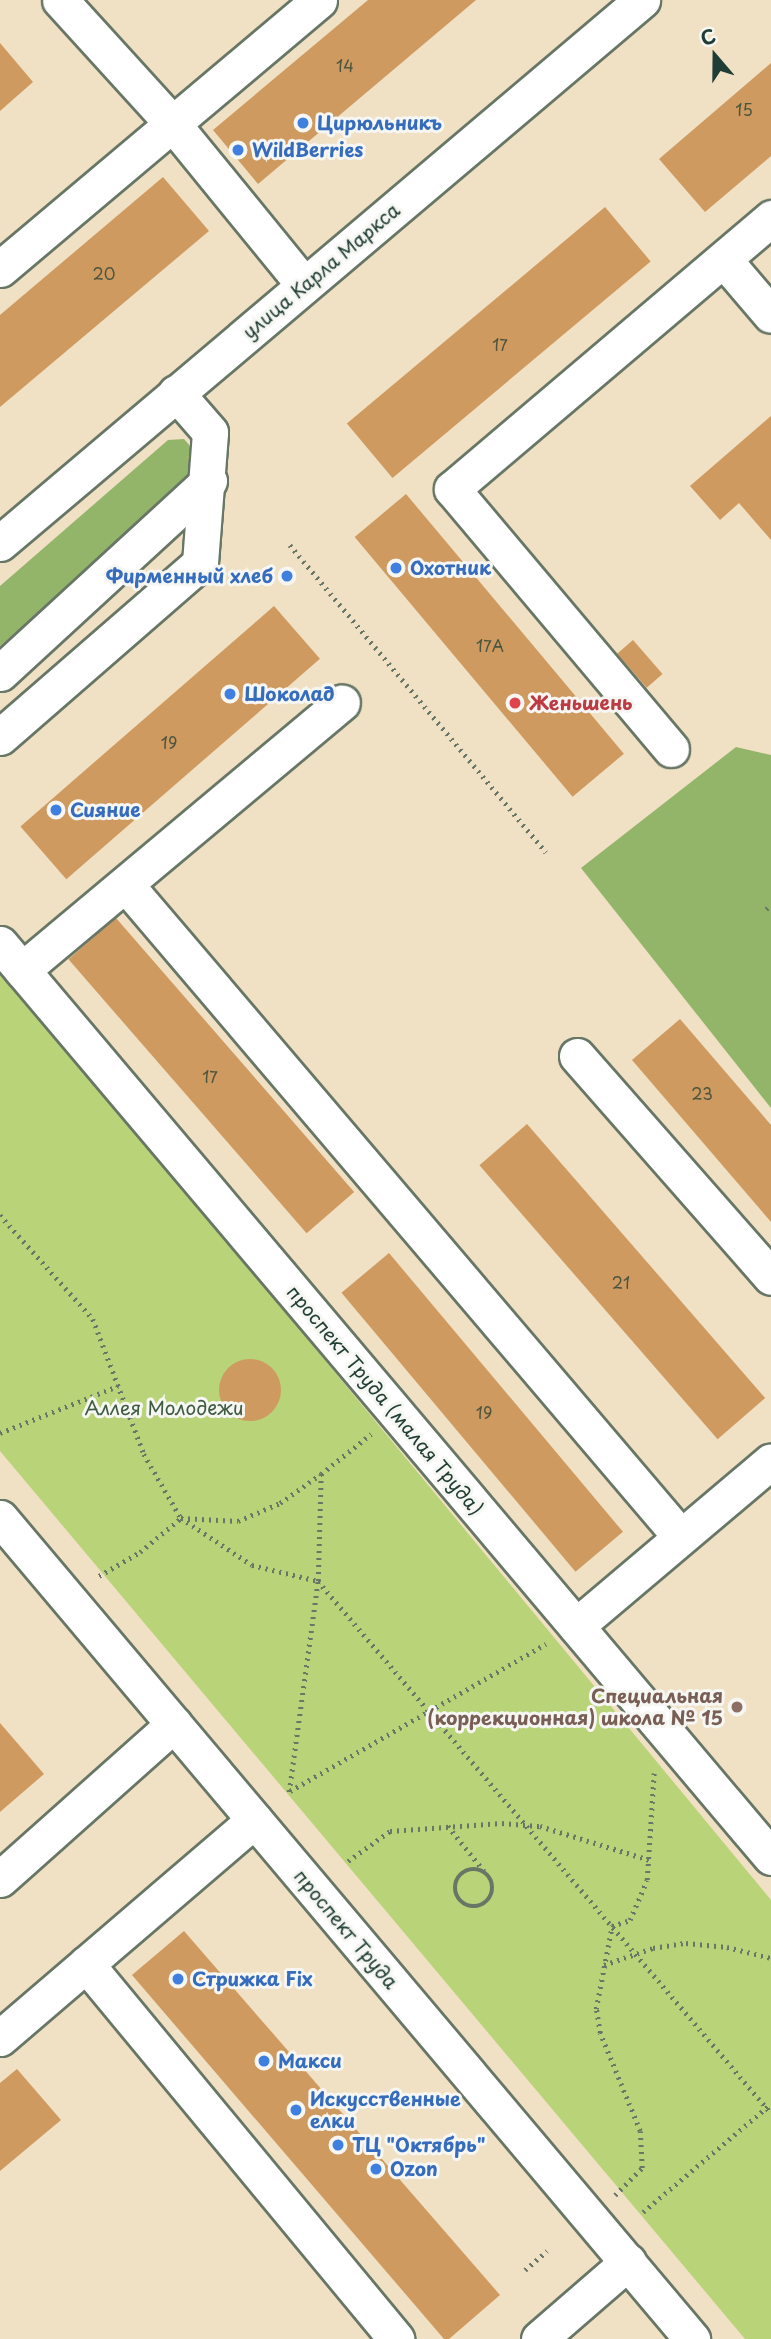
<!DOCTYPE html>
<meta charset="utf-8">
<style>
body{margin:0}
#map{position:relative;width:771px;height:2339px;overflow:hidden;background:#f0e0c4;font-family:"Playpen Sans",sans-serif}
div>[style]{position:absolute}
.green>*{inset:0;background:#b9d379}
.forest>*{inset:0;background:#92b569}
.building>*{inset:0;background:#ce9a5f;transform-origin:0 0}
.round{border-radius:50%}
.path>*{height:4.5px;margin-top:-2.25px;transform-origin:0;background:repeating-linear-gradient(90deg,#687666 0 2px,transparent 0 7px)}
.path>.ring{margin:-2.25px;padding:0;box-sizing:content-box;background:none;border:4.5px solid #687666;border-radius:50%}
.roads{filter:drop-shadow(2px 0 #687666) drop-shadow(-2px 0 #687666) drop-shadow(0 2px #687666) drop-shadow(0 -2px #687666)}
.minor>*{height:35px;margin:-17.5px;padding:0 17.5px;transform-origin:17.5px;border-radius:17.5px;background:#fff}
.dots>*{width:19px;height:19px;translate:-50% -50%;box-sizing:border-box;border:4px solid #f6f6f2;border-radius:50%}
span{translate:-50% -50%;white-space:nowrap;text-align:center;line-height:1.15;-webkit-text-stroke:6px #f6f6f2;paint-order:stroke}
.number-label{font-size:16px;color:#4b543f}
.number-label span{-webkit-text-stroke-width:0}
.shop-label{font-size:19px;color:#366cbe;font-weight:700}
.left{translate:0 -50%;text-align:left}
.right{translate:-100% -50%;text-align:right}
.street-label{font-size:19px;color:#1f3d34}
.health-label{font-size:19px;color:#be3a42;font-weight:700}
.park-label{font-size:19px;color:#3e5b42}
.education-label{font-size:19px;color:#785e54;font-weight:700}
.north{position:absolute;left:680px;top:21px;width:70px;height:70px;-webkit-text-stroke:5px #f6f6f2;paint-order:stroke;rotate:340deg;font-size:19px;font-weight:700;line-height:28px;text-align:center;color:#1f3d34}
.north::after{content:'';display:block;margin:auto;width:24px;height:32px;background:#1f3d34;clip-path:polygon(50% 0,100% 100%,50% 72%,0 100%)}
</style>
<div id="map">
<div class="green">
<i style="clip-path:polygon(0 967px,771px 1900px,771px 2339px,745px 2339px,0 1451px)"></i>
</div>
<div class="forest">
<i style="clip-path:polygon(184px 439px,198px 455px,196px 478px,0 646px,0 586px,168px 440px)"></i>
<i style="clip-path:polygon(736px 747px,771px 755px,771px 1108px,581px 868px)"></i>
</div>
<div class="building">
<i style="clip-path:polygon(368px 0,476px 0,258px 184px,213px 130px)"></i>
<i style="clip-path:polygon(0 43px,33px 82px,0 111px)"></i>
<i style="clip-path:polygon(771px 63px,771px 156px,705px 212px,659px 159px)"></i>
<i style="clip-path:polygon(163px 177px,209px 231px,0 407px,0 315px)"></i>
<i style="left:605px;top:207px;width:71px;height:337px;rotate:50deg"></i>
<i style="clip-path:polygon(771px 416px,771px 540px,739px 503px,720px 520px,690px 486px)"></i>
<i style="left:406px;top:494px;width:339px;height:67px;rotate:50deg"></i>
<i style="left:274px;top:606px;width:70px;height:336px;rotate:49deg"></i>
<i style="left:633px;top:640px;width:45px;height:21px;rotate:49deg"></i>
<i style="left:116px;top:918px;width:363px;height:63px;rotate:49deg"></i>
<i style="clip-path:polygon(680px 1019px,771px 1125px,771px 1222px,632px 1060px)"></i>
<i style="left:527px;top:1124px;width:363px;height:63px;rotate:49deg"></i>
<i style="left:389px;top:1253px;width:364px;height:62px;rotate:50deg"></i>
<i class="round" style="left:219px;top:1359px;width:62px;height:62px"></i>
<i style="clip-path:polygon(0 1723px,44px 1774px,0 1812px)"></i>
<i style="clip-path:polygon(184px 1931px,500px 2295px,449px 2339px,444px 2339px,132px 1975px)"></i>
<i style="clip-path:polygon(17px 2069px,61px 2120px,0 2171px,0 2083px)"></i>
</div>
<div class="path">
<i style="left:290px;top:545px;width:400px;rotate:50.2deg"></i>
<i style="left:766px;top:909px;width:6px;rotate:-39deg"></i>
<i style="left:0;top:1215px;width:140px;rotate:48.2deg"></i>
<i style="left:93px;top:1319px;width:144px;rotate:69.3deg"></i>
<i style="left:144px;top:1454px;width:74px;rotate:60deg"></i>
<i style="left:181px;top:1518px;width:85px;rotate:33.5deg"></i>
<i style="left:252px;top:1565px;width:68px;rotate:13.6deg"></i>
<i style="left:318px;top:1581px;width:699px;rotate:49.59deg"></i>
<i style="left:0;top:1433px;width:127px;rotate:-21.7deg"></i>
<i style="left:99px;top:1576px;width:48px;rotate:-30.3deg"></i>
<i style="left:140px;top:1552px;width:53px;rotate:-39.7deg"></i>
<i style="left:181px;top:1518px;width:57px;rotate:3deg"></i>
<i style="left:238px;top:1521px;width:46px;rotate:-23.2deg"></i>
<i style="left:280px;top:1503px;width:50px;rotate:-35.3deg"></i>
<i style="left:290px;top:1791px;width:295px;rotate:-29.9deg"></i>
<i style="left:289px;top:1792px;width:213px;rotate:-82.2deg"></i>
<i style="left:318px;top:1581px;width:107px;rotate:-88.4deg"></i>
<i style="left:321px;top:1474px;width:64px;rotate:-38.7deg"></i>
<i style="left:448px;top:1826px;width:58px;rotate:51.3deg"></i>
<i style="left:348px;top:1861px;width:52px;rotate:-35.5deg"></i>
<i style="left:390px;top:1831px;width:112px;rotate:-4.1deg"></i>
<i style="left:502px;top:1823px;width:38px;rotate:5deg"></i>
<i style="left:540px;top:1826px;width:115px;rotate:17.2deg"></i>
<i class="ring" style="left:455px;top:1869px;width:33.5px;height:33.5px"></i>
<i style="left:604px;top:1965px;width:52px;rotate:-19.1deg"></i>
<i style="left:653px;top:1948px;width:33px;rotate:-9deg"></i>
<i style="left:686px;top:1943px;width:41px;rotate:5.6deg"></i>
<i style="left:727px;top:1947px;width:45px;rotate:14deg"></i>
<i style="left:615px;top:2195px;width:38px;rotate:-45deg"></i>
<i style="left:642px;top:2168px;width:37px;rotate:-93deg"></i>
<i style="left:640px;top:2131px;width:106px;rotate:-112.2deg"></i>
<i style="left:600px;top:2033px;width:24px;rotate:-99deg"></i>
<i style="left:596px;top:2009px;width:85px;rotate:-79.1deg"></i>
<i style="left:612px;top:1926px;width:19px;rotate:-18deg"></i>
<i style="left:630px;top:1920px;width:43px;rotate:-67deg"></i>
<i style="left:647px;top:1880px;width:107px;rotate:-86.3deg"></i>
<i style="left:643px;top:2212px;width:167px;rotate:-40.2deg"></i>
<i style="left:525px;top:2270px;width:29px;rotate:-41deg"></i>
</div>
<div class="roads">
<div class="minor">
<i style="left:60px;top:0;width:166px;rotate:47.7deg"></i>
<i style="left:172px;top:123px;width:209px;rotate:50.8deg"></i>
<i style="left:724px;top:260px;width:72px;rotate:49.5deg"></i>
<i style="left:0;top:269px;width:417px;rotate:-40.1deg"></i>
<i style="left:0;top:543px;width:841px;rotate:-40.22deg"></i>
<i style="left:0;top:673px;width:284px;rotate:-42.6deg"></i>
<i style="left:0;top:737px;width:265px;rotate:-41deg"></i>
<i style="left:200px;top:563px;width:131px;rotate:-85.6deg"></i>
<i style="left:210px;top:432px;width:52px;rotate:-131.1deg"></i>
<i style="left:671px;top:749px;width:340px;rotate:-130.1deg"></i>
<i style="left:452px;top:489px;width:419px;rotate:-40.3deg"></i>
<i style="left:126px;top:885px;width:855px;rotate:49.6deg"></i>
<i style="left:0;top:944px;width:1195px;rotate:49.82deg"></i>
<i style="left:22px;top:970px;width:417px;rotate:-39.9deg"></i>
<i style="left:577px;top:1056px;width:294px;rotate:48.7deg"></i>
<i style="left:0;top:1518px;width:1074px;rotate:49.87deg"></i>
<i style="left:576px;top:1626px;width:255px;rotate:-40.2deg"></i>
<i style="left:0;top:1879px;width:233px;rotate:-41.7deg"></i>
<i style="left:86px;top:1964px;width:487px;rotate:50.4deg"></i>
<i style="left:0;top:2038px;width:335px;rotate:-40.6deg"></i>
<i style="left:539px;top:2339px;width:118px;rotate:-40.9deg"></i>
</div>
</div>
<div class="dots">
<i style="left:303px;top:123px;background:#3f7fe0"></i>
<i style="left:238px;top:150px;background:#3f7fe0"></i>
<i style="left:396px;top:568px;background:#3f7fe0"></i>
<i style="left:287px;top:576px;background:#3f7fe0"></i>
<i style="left:230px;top:694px;background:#3f7fe0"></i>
<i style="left:515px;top:703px;background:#e0444e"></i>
<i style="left:56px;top:810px;background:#3f7fe0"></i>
<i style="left:737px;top:1707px;background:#8d6e63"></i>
<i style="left:178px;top:1979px;background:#3f7fe0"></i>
<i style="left:264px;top:2061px;background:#3f7fe0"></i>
<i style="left:296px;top:2110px;background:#3f7fe0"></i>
<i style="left:338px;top:2145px;background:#3f7fe0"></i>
<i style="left:376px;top:2169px;background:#3f7fe0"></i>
</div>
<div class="number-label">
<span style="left:345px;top:65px">14</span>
<span style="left:744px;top:109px">15</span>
<span style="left:104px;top:273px">20</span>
<span style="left:500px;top:344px">17</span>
<span style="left:490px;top:645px">17А</span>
<span style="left:169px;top:742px">19</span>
<span style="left:210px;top:1076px">17</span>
<span style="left:702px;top:1093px">23</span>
<span style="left:621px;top:1282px">21</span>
<span style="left:484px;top:1412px">19</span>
</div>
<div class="shop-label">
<span class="left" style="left:317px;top:123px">Цирюльникъ</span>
<span class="left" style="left:252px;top:150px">WildBerries</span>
<span class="left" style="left:410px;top:568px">Охотник</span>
<span class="right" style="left:273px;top:576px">Фирменный хлеб</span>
<span class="left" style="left:244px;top:694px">Шоколад</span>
<span class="left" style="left:70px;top:810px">Сияние</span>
<span class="left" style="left:192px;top:1979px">Стрижка Fix</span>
<span class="left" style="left:278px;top:2061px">Макси</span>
<span class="left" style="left:310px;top:2110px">Искусственные<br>елки</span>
<span class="left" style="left:352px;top:2145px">ТЦ "Октябрь"</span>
<span class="left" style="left:390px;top:2169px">Ozon</span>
</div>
<div class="street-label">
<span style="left:321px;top:271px;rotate:-40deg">улица Карла Маркса</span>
<span style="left:385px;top:1400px;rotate:50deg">проспект Труда (малая Труда)</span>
<span style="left:346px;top:1929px;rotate:50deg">проспект Труда</span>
</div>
<div class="health-label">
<span class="left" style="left:529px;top:703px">Женьшень</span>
</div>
<div class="park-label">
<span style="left:164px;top:1408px">Аллея Молодежи</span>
</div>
<div class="education-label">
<span class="right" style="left:723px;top:1707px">Специальная<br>(коррекционная) школа № 15</span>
</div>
<div class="north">С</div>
</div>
